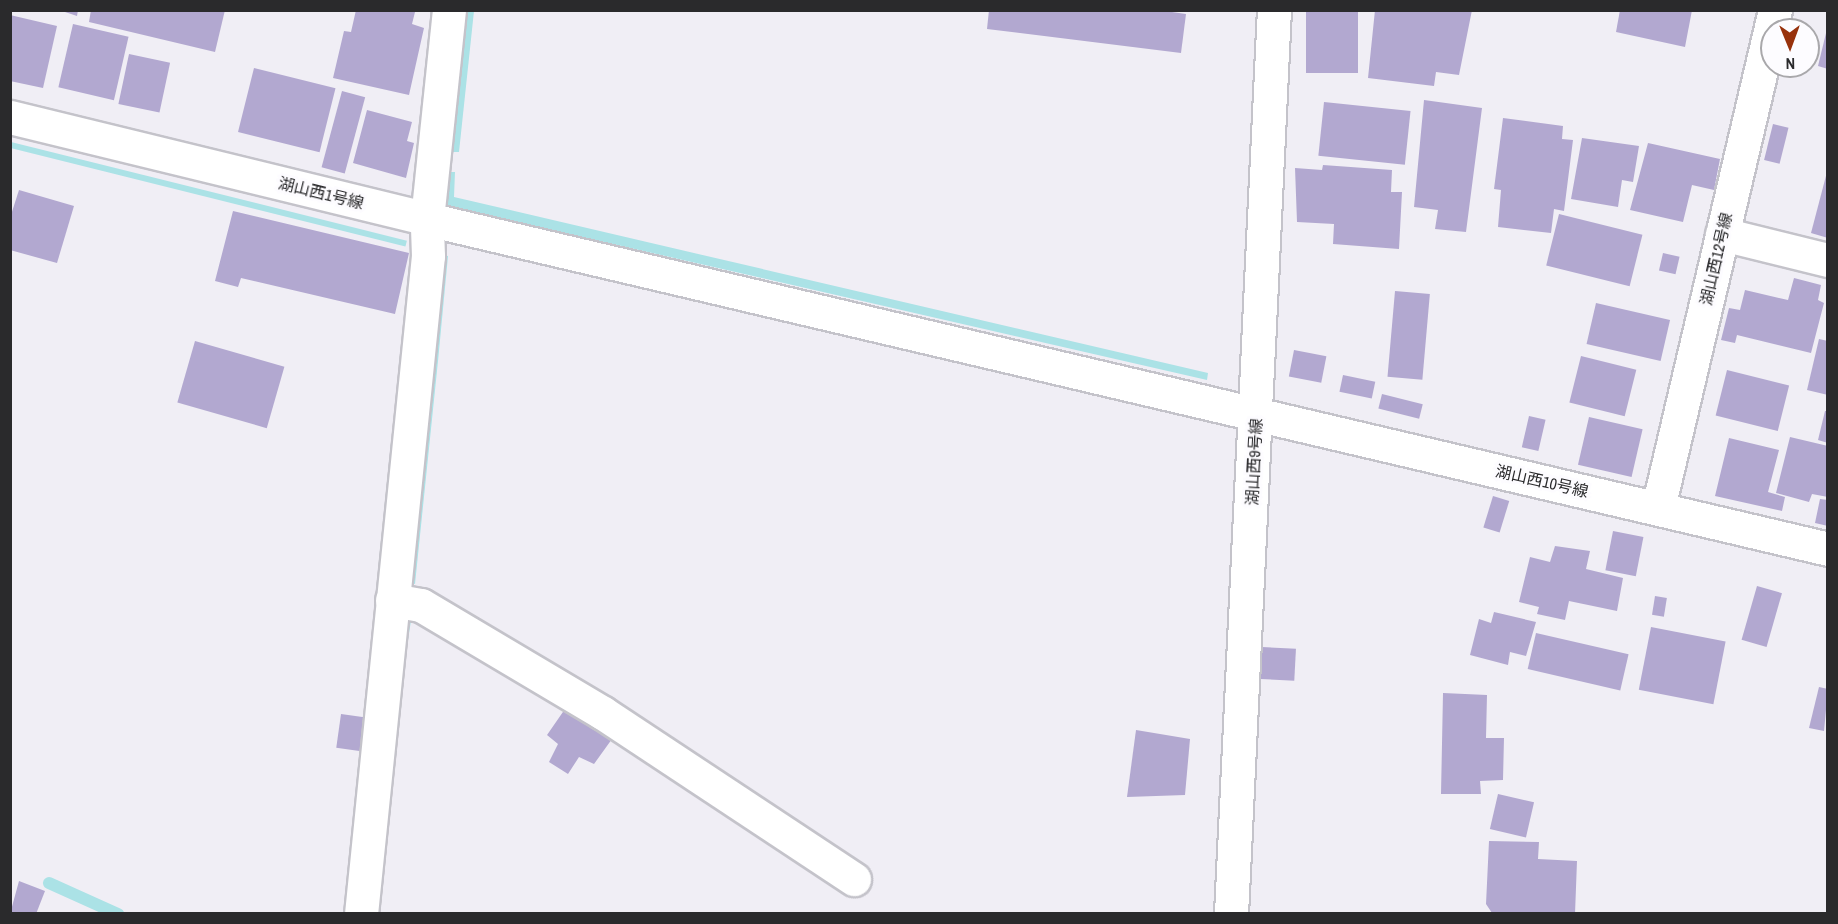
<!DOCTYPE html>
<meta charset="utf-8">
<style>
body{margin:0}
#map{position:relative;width:1838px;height:924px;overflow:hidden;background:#f0eef5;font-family:"Archivo Narrow","Noto Sans JP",sans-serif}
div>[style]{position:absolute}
.water>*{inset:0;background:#abe2e6;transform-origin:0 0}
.stream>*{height:12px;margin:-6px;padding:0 6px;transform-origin:6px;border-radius:6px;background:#abe2e6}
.building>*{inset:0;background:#b2a8d0;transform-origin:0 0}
.roads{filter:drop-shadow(2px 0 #c4c3ca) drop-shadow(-2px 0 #c4c3ca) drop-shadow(0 2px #c4c3ca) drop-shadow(0 -2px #c4c3ca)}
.minor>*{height:33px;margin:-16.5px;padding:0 16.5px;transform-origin:16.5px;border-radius:16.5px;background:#fff}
span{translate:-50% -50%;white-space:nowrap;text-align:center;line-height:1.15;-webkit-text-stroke:6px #fdfcff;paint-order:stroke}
.street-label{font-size:16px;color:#2a2a2c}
.frame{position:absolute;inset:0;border:12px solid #2a2a2c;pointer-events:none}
.north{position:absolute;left:1760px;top:18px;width:60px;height:60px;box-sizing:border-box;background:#fdfcff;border:2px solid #a9a8ab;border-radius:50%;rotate:179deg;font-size:16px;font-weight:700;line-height:24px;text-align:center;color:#2a2a2c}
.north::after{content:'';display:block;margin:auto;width:21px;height:27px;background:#98320c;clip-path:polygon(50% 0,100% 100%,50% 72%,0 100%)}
</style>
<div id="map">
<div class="water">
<i style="clip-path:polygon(468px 11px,474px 11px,459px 152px,452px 152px)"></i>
<i style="left:11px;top:142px;width:408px;height:6px;rotate:14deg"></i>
<i style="clip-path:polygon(450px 172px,455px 172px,454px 197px,1208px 373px,1207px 380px,447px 206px)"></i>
<i style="clip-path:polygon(442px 255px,448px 256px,438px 361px,415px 584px,409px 583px)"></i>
<i style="left:406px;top:614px;width:6px;height:301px;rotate:9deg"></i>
</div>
<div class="stream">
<i style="left:49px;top:883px;width:76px;rotate:24.2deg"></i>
</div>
<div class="building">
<i style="clip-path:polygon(59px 10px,78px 10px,77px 16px)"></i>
<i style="clip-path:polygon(91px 10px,225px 10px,215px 52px,89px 22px)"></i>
<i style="clip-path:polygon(356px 10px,415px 12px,412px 24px,424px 28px,409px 95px,333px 78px,344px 31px,351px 32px)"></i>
<i style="clip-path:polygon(989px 10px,1158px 10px,1186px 14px,1181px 53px,987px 29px)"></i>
<i style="left:1306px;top:10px;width:52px;height:63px"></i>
<i style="clip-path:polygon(1375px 10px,1472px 10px,1459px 75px,1436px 72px,1434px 86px,1368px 78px)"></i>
<i style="clip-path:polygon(1620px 10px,1692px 10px,1685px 47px,1616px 32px)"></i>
<i style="clip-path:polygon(10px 15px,57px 26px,43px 88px,10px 81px)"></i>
<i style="left:73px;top:24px;width:57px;height:65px;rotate:13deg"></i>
<i style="clip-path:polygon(1827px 29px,1828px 29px,1828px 69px,1818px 66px)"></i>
<i style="clip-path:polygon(1808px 42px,1820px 45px,1815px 62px,1808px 60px)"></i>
<i style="left:129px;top:54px;width:42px;height:51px;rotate:12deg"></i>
<i style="left:254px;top:68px;width:84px;height:66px;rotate:14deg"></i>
<i style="left:342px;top:91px;width:24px;height:79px;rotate:15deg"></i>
<i style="clip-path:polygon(1424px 100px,1482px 108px,1466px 232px,1435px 229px,1438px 210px,1414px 207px)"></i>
<i style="left:1324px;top:102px;width:87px;height:54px;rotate:6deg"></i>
<i style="clip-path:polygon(367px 110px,412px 122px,407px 141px,414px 143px,406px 178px,353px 163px)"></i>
<i style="clip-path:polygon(1503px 118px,1563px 126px,1562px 139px,1573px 140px,1564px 211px,1554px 209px,1551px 233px,1498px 227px,1501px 190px,1494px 189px)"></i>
<i style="left:1773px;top:124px;width:16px;height:37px;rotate:14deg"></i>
<i style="clip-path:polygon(1582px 138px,1639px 146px,1633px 182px,1622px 180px,1618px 207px,1571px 199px)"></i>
<i style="clip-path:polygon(1648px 143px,1720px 159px,1714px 190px,1692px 185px,1683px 222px,1630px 210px)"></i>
<i style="clip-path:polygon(1323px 165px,1392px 170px,1391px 192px,1402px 192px,1399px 249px,1333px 244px,1334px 224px,1297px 222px,1295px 168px,1322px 170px)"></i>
<i style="clip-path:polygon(1827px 172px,1828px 172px,1828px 238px,1811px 233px)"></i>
<i style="clip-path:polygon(19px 190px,74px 206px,57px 263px,10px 250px,10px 218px)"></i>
<i style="clip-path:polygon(233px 211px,409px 253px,395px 314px,241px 278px,238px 287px,215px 281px)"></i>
<i style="left:1559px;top:214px;width:86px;height:53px;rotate:14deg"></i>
<i style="left:1663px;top:253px;width:17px;height:18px;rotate:13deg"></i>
<i style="clip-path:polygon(1794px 278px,1821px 285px,1818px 300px,1824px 303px,1811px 353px,1737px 335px,1735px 343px,1721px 340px,1729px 308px,1740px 310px,1745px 290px,1788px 300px)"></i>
<i style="left:1395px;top:291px;width:35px;height:86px;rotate:5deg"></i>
<i style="left:1596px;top:303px;width:76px;height:42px;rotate:13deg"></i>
<i style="clip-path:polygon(1819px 339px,1828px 341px,1828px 395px,1807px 390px)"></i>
<i style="left:195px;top:341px;width:93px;height:64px;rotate:16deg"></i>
<i style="left:1294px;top:350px;width:33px;height:27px;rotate:11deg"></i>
<i style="left:1581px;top:356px;width:57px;height:48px;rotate:14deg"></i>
<i style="left:1727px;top:370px;width:64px;height:47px;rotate:14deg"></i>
<i style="left:1343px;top:375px;width:33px;height:17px;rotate:12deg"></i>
<i style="left:1382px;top:394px;width:42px;height:15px;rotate:14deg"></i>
<i style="clip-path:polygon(1825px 411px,1828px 411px,1828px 443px,1818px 440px)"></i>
<i style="left:1529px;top:416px;width:17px;height:32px;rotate:13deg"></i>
<i style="left:1589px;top:417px;width:55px;height:49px;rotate:13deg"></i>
<i style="clip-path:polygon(1790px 437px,1828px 446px,1828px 497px,1812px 494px,1809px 502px,1776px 493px)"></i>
<i style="clip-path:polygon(1729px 438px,1779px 450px,1768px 492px,1785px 497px,1782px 511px,1715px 496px)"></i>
<i style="left:1493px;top:496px;width:17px;height:33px;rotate:17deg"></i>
<i style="clip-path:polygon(1820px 499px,1828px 500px,1828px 526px,1815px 523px)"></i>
<i style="left:1613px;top:531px;width:31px;height:40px;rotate:11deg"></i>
<i style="clip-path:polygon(1555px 546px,1590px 551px,1586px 569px,1623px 578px,1617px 611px,1569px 601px,1565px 620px,1537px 614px,1539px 607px,1519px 602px,1530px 557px,1550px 562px)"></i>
<i style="left:1757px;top:586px;width:26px;height:56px;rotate:16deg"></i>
<i style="left:1655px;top:596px;width:12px;height:19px;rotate:9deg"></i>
<i style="clip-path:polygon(1494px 612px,1536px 622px,1526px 656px,1510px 652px,1508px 665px,1470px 655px,1479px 619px,1491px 623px)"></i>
<i style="left:1651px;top:627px;width:76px;height:64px;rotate:11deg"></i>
<i style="left:1536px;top:633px;width:95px;height:37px;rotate:13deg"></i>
<i style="left:1262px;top:647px;width:34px;height:32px;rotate:3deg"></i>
<i style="clip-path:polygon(1819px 687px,1828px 689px,1824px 731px,1809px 728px)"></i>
<i style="clip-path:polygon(1443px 693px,1487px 695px,1486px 738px,1504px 738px,1503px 780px,1480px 781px,1481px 794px,1441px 794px)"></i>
<i style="clip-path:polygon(565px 709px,612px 739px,594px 764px,579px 757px,568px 774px,549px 762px,558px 744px,547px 735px)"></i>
<i style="left:341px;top:714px;width:27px;height:34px;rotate:8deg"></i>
<i style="clip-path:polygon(1136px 730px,1190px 739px,1185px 795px,1127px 797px)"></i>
<i style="left:1498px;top:794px;width:37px;height:36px;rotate:13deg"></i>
<i style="clip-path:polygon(1489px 841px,1539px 842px,1538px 859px,1577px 861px,1575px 914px,1492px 913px,1486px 904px)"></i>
<i style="clip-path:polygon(19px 881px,45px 891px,36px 914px,10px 914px)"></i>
</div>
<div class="roads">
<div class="minor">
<i style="left:10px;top:117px;width:429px;rotate:13.7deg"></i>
<i style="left:427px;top:219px;width:210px;rotate:-84deg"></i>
<i style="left:1722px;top:234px;width:109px;rotate:13.8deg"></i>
<i style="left:1658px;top:508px;width:512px;rotate:-76.78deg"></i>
<i style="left:392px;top:600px;width:29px;rotate:10deg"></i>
<i style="left:421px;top:605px;width:212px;rotate:30.7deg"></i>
<i style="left:603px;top:713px;width:301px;rotate:33.5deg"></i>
<i style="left:361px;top:914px;width:661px;rotate:-84.19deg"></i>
<i style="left:428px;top:256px;width:37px;rotate:-92deg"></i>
<i style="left:427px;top:219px;width:1439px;rotate:13.25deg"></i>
<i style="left:1231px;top:914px;width:905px;rotate:-87.28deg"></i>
</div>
</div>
<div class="street-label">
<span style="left:321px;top:193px;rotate:14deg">湖山西1号線</span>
<span style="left:1716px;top:259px;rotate:-77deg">湖山西12号線</span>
<span style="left:1254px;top:462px;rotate:-87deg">湖山西9号線</span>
<span style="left:1542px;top:481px;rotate:13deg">湖山西10号線</span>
</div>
<div class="frame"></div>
<div class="north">N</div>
</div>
